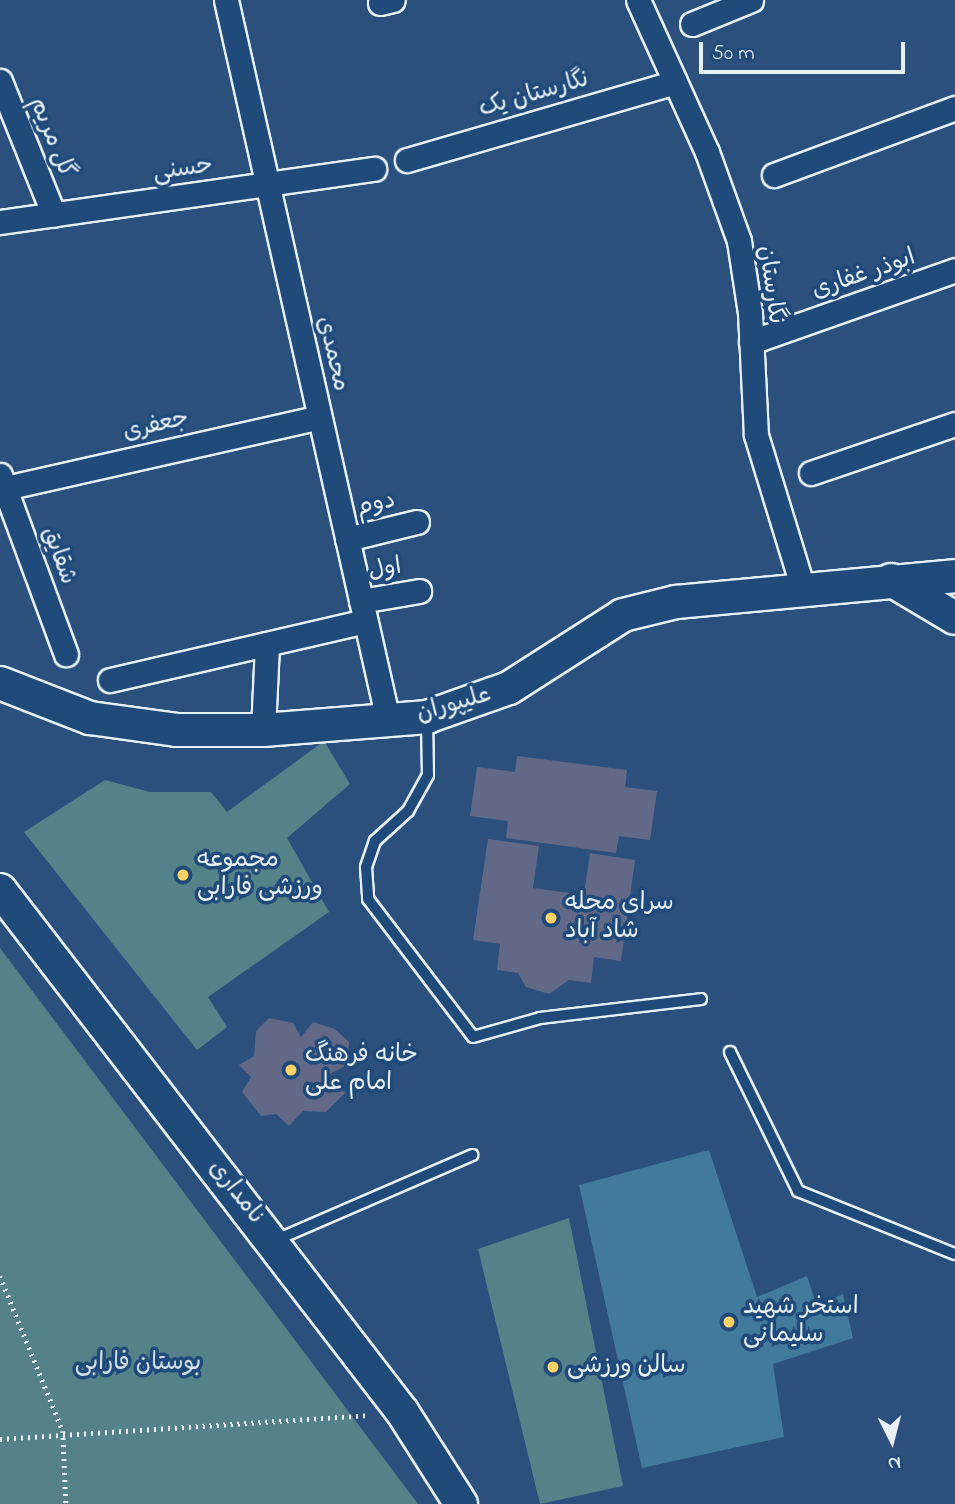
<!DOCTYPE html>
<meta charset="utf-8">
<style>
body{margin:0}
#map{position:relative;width:955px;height:1504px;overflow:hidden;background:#2c507d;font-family:"Indie Flower","Playpen Sans Arabic",sans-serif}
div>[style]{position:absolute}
.green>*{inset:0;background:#558189}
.water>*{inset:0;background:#417a9c}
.building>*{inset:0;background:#626987}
.path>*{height:4.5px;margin-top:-2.25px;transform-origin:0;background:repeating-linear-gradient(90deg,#e8f1f8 0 2px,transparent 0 7px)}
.roads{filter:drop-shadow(2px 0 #e8f1f8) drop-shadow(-2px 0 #e8f1f8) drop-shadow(0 2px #e8f1f8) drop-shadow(0 -2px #e8f1f8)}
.lane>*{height:10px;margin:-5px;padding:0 5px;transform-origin:5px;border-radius:5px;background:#1f4a7a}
.street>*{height:23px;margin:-11.5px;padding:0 11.5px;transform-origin:11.5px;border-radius:11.5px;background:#1f4a7a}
.secondary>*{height:32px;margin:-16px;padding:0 16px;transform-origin:16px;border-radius:16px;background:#1f4a7a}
.dots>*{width:19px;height:19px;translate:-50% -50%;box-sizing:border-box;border:4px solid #1f4a7a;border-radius:50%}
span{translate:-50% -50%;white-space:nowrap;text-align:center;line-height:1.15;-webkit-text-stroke:7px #1f4a7a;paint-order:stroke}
.street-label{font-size:24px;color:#e8f1f8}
.poi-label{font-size:24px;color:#e8f1f8}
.left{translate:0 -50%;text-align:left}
.park-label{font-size:24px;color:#d2e0e7}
.north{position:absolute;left:857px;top:1406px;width:70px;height:70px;-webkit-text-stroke:5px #1f4a7a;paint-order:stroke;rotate:174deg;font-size:19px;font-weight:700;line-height:28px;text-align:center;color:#e8f1f8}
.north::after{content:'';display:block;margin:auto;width:24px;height:32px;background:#e8f1f8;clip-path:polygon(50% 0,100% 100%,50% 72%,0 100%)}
.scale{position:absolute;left:699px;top:42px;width:206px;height:32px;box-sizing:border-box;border:4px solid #e8f1f8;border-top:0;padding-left:9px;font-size:21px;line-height:24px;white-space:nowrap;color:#e8f1f8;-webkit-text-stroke:5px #1f4a7a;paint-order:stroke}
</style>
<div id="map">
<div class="green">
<i style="clip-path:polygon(324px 741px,350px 784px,287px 838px,329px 912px,208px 997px,227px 1027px,197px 1050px,24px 832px,105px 780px,150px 792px,211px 792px,227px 812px)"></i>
<i style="clip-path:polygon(0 948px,418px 1504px,0 1504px)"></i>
<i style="clip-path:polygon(569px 1218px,623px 1486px,540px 1504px,478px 1249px)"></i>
</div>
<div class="water">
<i style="clip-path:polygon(709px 1150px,757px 1297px,807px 1276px,817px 1306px,843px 1294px,853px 1338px,773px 1364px,784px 1437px,642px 1468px,579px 1185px)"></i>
</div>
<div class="building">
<i style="clip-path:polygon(517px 756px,627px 770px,625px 787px,657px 791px,650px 840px,619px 836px,616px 853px,506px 838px,508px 821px,470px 816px,477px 767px,515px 772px)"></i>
<i style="clip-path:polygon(488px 839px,539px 846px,533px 888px,584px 895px,590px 853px,635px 860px,621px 961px,594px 957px,591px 983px,569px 980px,549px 994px,526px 987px,518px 973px,497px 970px,500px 944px,473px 940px)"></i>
<i style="clip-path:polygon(269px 1018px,293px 1023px,301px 1037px,313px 1022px,335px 1029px,349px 1042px,348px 1065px,327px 1075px,345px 1093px,326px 1112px,303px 1111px,289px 1126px,276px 1114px,261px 1116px,242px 1092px,251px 1077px,239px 1065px,254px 1056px,256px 1031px)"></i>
</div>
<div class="path">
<i style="left:0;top:1276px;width:167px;rotate:67.9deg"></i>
<i style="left:63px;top:1431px;width:73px;rotate:87.6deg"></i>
<i style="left:0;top:1439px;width:370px;rotate:-3.7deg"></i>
</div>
<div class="roads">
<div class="lane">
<i style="left:427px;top:719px;width:56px;rotate:89deg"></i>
<i style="left:428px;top:775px;width:41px;rotate:119.1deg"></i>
<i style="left:408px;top:811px;width:45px;rotate:137.7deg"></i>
<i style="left:375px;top:841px;width:28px;rotate:109deg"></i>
<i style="left:366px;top:867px;width:32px;rotate:86deg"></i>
<i style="left:368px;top:899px;width:173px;rotate:52.7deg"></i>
<i style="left:473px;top:1037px;width:70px;rotate:-15.8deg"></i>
<i style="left:540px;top:1018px;width:162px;rotate:-6.7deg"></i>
<i style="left:730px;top:1052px;width:155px;rotate:63.9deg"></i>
<i style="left:798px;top:1191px;width:169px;rotate:21.9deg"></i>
<i style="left:276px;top:1240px;width:214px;rotate:-23.4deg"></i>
</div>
<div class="street">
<i style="left:226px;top:0;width:738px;rotate:77.32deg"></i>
<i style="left:638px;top:0;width:167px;rotate:65.6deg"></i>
<i style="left:707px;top:152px;width:95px;rotate:70.2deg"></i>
<i style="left:739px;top:241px;width:73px;rotate:81.3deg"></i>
<i style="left:750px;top:313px;width:122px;rotate:87.2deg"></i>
<i style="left:756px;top:435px;width:161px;rotate:73deg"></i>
<i style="left:380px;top:3px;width:13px;rotate:-13deg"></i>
<i style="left:692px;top:24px;width:64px;rotate:-22.1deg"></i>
<i style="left:0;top:81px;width:144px;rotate:68.1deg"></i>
<i style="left:407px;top:160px;width:279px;rotate:-16.2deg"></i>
<i style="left:774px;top:175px;width:193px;rotate:-20.3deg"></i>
<i style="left:0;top:222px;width:378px;rotate:-8.1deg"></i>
<i style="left:751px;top:342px;width:216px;rotate:-19.4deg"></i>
<i style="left:811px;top:473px;width:152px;rotate:-18.8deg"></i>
<i style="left:0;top:475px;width:191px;rotate:69.8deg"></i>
<i style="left:5px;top:488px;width:322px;rotate:-12.7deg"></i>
<i style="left:347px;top:539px;width:72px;rotate:-13.7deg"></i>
<i style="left:361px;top:601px;width:59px;rotate:-9.8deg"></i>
<i style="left:110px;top:680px;width:262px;rotate:-13deg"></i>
<i style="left:263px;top:730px;width:86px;rotate:-87.3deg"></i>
</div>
<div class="secondary">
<i style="left:891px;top:580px;width:74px;rotate:30.7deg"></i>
<i style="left:0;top:683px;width:97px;rotate:21.3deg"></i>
<i style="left:90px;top:718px;width:87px;rotate:7.9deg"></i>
<i style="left:176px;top:730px;width:87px"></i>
<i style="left:263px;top:730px;width:165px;rotate:-4.5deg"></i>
<i style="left:427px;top:717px;width:87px;rotate:-19.5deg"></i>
<i style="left:509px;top:688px;width:135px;rotate:-32.6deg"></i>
<i style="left:623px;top:615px;width:55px;rotate:-13.8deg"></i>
<i style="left:676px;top:602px;width:280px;rotate:-5.3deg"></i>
<i style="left:0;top:890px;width:660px;rotate:52.38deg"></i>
<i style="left:403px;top:1413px;width:108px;rotate:57.5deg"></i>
</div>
</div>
<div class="dots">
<i style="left:183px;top:875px;background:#ffd166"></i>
<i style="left:551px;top:918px;background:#ffd166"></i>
<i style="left:291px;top:1070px;background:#ffd166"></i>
<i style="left:729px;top:1322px;background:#ffd166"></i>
<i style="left:553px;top:1367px;background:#ffd166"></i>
</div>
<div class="street-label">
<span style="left:534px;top:95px;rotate:-16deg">نگارستان یک</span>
<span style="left:51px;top:138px;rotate:68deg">گل مریم</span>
<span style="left:183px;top:170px;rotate:-8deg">حسنی</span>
<span style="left:864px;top:275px;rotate:-19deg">ابوذر غفاری</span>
<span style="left:770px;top:285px;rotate:82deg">نگارستان</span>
<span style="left:332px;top:354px;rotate:77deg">محمدی</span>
<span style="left:156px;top:426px;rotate:-13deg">جعفری</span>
<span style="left:376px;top:505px;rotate:-14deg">دوم</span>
<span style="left:58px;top:556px;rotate:70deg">شقایق</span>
<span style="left:385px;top:570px;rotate:-10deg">اول</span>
<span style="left:454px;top:705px;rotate:-16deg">علیپوران</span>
<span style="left:236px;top:1193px;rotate:52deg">نامداری</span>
</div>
<div class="poi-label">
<span class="left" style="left:197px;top:875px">مجموعه<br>ورزشی فارابی</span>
<span class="left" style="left:565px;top:918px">سرای محله<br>شاد آباد</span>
<span class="left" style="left:305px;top:1070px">خانه فرهنگ<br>امام علی</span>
<span class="left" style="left:743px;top:1322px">استخر شهید<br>سلیمانی</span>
<span class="left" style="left:567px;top:1367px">سالن ورزشی</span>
</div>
<div class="park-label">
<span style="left:138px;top:1364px">بوستان فارابی</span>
</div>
<div class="north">N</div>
<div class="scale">50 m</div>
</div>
